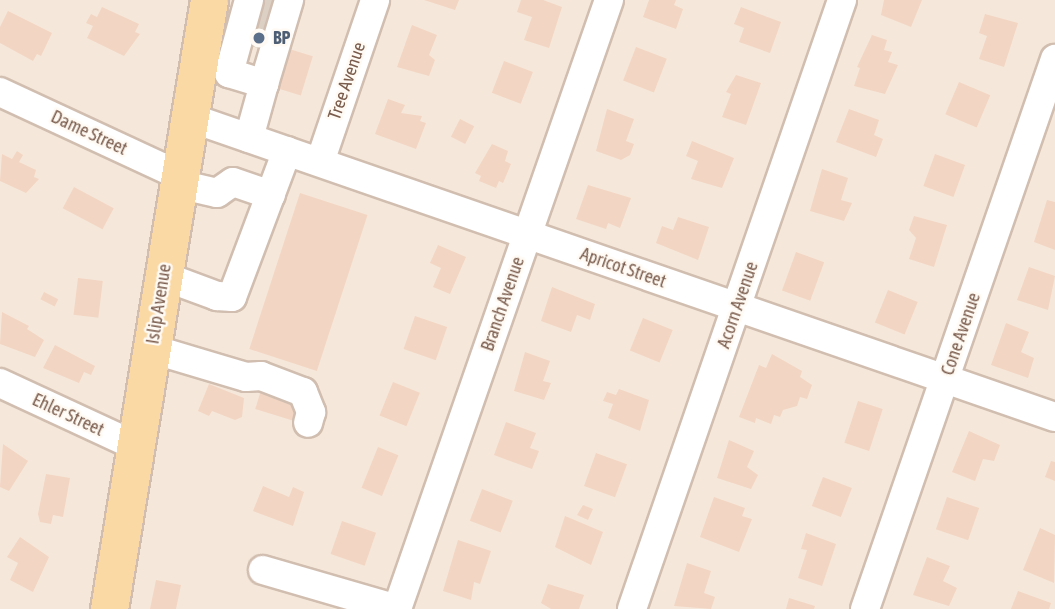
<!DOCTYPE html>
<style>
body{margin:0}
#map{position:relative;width:1055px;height:609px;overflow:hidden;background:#fdf6ec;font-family:"Asap Condensed",sans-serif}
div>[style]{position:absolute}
.residential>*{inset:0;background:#f5e8da;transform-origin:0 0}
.building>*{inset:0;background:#f3d5c3;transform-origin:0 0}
.minor-tunnel>*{height:28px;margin-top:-14px;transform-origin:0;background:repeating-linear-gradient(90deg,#dcd0c4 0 28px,transparent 0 42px)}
.roads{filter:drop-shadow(2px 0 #d1beb0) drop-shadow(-2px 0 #d1beb0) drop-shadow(0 2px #d1beb0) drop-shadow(0 -2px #d1beb0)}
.minor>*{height:28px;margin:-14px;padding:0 14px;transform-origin:14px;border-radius:14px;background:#fff}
.major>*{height:37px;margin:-18.5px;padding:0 18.5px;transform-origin:18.5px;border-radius:18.5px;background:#fbd9a5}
.dots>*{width:19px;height:19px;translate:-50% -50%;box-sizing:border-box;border:4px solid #fffaf3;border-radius:50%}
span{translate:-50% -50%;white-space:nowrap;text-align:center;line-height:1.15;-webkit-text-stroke:5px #fffaf3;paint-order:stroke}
.service-label{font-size:18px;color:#4e5e75;font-weight:700}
.left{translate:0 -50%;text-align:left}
.street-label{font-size:18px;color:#7a5c4d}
</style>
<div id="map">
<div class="residential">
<i style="left:0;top:0;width:1055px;height:609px"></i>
</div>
<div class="building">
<i style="left:260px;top:0;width:22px;height:71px"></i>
<i style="clip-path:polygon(424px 0,459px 0,455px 10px)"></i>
<i style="clip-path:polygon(521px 0,543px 0,562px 7px,549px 48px,524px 40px,532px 17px,517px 12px)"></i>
<i style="clip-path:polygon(649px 0,676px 0,674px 5px,683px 9px,676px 29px,643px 17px)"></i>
<i style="clip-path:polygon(884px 0,922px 0,911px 27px,881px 15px)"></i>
<i style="clip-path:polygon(102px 7px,139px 24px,135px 32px,140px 34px,124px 56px,87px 38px,93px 26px,86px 23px,91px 14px,97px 17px)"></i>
<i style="clip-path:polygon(741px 7px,781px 22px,770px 53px,739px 42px,744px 28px,734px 24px)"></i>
<i style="clip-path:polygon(8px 11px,52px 33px,41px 56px,37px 54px,33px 61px,0 43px,0 27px)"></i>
<i style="clip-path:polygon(985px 14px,1018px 23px,1004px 67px,979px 59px,987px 36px,979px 33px)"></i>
<i style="clip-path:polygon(412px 25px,437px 35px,429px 55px,435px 60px,429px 76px,397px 67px)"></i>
<i style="clip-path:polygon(872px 35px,887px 40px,884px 50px,892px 52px,888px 62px,898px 65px,885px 94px,854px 86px,860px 68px,857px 67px)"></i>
<i style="left:636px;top:47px;width:33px;height:36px;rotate:21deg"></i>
<i style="left:286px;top:48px;width:28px;height:41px;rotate:17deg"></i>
<i style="left:504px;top:61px;width:31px;height:34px;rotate:21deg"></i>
<i style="clip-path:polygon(736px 75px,761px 83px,746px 125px,722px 117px,731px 94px,726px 92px)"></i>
<i style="left:959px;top:82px;width:34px;height:35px;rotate:23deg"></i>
<i style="clip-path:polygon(388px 99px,405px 105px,401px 113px,422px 116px,420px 121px,426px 123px,416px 149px,375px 134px)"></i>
<i style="clip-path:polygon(607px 109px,634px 119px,626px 141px,634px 144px,630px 155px,621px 160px,596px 151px)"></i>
<i style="clip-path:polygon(849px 109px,879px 120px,874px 135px,883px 139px,876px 157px,836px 142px)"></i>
<i style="left:460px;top:119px;width:16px;height:20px;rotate:27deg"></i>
<i style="clip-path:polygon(692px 141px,734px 158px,722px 188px,691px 179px,698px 161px,686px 156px)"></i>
<i style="clip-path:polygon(492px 144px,508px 151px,505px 161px,511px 164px,503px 183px,499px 181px,496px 188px,479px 181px,481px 176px,475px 173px)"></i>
<i style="clip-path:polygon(17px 151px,23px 155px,19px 162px,36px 170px,34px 177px,39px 179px,26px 193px,0 181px,2px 154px,12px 159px)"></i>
<i style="left:935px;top:154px;width:32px;height:34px;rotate:20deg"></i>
<i style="clip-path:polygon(822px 169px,848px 178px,841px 200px,852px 203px,844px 221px,810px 211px)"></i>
<i style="clip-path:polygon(588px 185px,631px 198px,620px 228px,608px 223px,606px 229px,576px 219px)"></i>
<i style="left:74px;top:187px;width:45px;height:24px;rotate:28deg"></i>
<i style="left:300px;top:193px;width:71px;height:164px;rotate:18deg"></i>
<i style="clip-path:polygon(1047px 200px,1055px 202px,1055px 250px,1034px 242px)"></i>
<i style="clip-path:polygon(914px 216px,947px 225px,934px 267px,909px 259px,916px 238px,909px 230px)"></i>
<i style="clip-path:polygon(678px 217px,709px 227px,698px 260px,656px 243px,662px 226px,673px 230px)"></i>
<i style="clip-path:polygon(438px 245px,466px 257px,450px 294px,433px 287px,441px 268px,430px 263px)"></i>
<i style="left:796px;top:252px;width:30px;height:41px;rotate:20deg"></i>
<i style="clip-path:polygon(1029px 267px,1055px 276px,1048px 310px,1017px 300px)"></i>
<i style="left:78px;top:278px;width:25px;height:37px;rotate:7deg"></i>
<i style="clip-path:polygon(552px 287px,595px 304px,590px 320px,577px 315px,571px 332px,541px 321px)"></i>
<i style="left:888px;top:290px;width:32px;height:35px;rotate:22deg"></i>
<i style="left:44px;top:292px;width:16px;height:8px;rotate:27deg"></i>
<i style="clip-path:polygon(2px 312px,29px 326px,27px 329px,44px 340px,35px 357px,0 344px)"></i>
<i style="left:415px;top:316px;width:34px;height:35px;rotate:19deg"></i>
<i style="left:643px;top:318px;width:32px;height:35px;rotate:22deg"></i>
<i style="clip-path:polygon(1006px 323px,1029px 332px,1021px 352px,1034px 358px,1028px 378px,991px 365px)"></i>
<i style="clip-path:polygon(55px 345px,95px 366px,91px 375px,84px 372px,79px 383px,43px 368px)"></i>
<i style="clip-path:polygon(525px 352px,550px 361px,543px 381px,551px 383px,544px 400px,514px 391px)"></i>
<i style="clip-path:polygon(772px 354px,802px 371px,800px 377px,812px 385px,807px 399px,800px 397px,797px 406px,783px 410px,780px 417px,774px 415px,771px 424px,756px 418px,755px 423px,739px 417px,759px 365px,766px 368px)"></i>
<i style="left:393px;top:382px;width:29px;height:36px;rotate:22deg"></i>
<i style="clip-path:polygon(209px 384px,244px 398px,242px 417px,235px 420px,212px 411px,209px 416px,198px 411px)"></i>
<i style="left:262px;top:387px;width:39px;height:23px;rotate:17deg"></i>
<i style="clip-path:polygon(619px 389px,649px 400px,640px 431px,608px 418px,613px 404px,603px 401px,607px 392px,616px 395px)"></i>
<i style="left:858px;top:401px;width:26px;height:44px;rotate:18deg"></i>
<i style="clip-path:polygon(506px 422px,536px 433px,530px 448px,539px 451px,532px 469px,494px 455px)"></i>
<i style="clip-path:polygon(969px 431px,1000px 445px,994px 461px,983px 459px,975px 481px,952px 472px)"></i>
<i style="clip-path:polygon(729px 440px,754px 451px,747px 467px,758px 475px,751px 489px,717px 478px)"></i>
<i style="clip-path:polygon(3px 444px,28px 461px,9px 491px,0 487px)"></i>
<i style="left:378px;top:447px;width:22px;height:44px;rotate:22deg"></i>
<i style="left:596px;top:453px;width:33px;height:35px;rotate:20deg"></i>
<i style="clip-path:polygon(1051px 461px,1055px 462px,1055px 481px,1045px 477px)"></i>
<i style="clip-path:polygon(46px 474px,70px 478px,63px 517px,53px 515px,51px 524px,40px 522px,38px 514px)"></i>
<i style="left:823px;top:477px;width:31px;height:31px;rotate:21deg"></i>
<i style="clip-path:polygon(263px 486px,289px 497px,293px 487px,304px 492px,293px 526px,253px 511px)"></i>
<i style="left:482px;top:489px;width:33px;height:34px;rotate:21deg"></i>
<i style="clip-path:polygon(714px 497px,745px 508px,742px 516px,752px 519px,739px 552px,700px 537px)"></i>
<i style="left:947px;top:497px;width:34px;height:34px;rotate:19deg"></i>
<i style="clip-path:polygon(583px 505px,593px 509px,588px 520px,577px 515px)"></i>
<i style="clip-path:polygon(565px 516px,603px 532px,591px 565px,555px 547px)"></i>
<i style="left:342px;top:521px;width:36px;height:35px;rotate:19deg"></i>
<i style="clip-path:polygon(1040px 528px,1055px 535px,1054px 583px,1023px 570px)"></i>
<i style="clip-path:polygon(806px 533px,836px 544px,822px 586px,798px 578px,807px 550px,801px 549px)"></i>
<i style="clip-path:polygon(20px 537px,49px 557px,33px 592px,10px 580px,18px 563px,7px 557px)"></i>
<i style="clip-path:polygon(458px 540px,491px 551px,480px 584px,474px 582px,471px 600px,443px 591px)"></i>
<i style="clip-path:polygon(927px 557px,950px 566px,943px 581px,957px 588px,949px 606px,913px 595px)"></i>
<i style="clip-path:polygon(687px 563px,711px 571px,704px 593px,715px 597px,711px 609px,674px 606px)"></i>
<i style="clip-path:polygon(156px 580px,181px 585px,176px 609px,150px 609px)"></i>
<i style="clip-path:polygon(548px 584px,584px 595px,579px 609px,551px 609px,541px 603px)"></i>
<i style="clip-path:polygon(1018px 591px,1051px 603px,1049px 609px,1011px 609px)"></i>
<i style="clip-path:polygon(789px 598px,815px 606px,814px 609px,786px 609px)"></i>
</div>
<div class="minor-tunnel">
<i style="left:258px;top:4px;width:21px;rotate:19deg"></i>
<i style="left:249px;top:31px;width:22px;rotate:16deg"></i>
</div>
<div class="roads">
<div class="minor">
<i style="left:249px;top:0;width:76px;rotate:105.3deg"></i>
<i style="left:229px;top:73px;width:37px;rotate:17deg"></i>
<i style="left:264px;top:84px;width:88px;rotate:-73.4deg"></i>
<i style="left:0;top:92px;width:197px;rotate:24.9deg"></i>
<i style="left:191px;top:118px;width:914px;rotate:19.09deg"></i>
<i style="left:249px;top:138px;width:56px;rotate:-74.5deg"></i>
<i style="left:320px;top:162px;width:171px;rotate:-71.2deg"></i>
<i style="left:178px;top:184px;width:40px;rotate:13deg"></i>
<i style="left:217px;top:193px;width:19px;rotate:-35deg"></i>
<i style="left:233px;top:182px;width:40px;rotate:18.9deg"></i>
<i style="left:163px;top:276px;width:58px;rotate:20.3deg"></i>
<i style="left:217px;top:296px;width:15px;rotate:4deg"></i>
<i style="left:232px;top:297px;width:156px;rotate:-69.4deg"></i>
<i style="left:152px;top:349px;width:98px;rotate:16.6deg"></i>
<i style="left:246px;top:377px;width:15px;rotate:-4deg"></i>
<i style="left:261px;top:376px;width:45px;rotate:20.9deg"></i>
<i style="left:303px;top:392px;width:22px;rotate:68deg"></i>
<i style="left:311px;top:412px;width:11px;rotate:105deg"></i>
<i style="left:0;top:383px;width:150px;rotate:24.9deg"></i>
<i style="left:263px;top:570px;width:140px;rotate:16.2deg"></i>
<i style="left:397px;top:609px;width:645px;rotate:-70.81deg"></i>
<i style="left:632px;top:609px;width:644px;rotate:-70.97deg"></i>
<i style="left:865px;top:609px;width:582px;rotate:-70.94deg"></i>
</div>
<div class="major">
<i style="left:109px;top:609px;width:617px;rotate:-80.68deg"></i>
</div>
</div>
<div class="dots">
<i style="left:259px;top:38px;background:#5c6f8a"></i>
</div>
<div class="service-label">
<span class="left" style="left:273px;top:38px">BP</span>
</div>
<div class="street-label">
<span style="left:347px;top:81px;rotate:-71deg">Tree Avenue</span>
<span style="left:89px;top:133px;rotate:25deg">Dame Street</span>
<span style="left:623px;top:268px;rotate:19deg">Apricot Street</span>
<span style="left:159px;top:304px;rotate:-81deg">Islip Avenue</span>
<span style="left:503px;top:304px;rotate:-71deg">Branch Avenue</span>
<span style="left:738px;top:305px;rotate:-71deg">Acorn Avenue</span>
<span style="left:961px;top:334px;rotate:-71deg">Cone Avenue</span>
<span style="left:68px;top:415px;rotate:25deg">Ehler Street</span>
</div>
</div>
